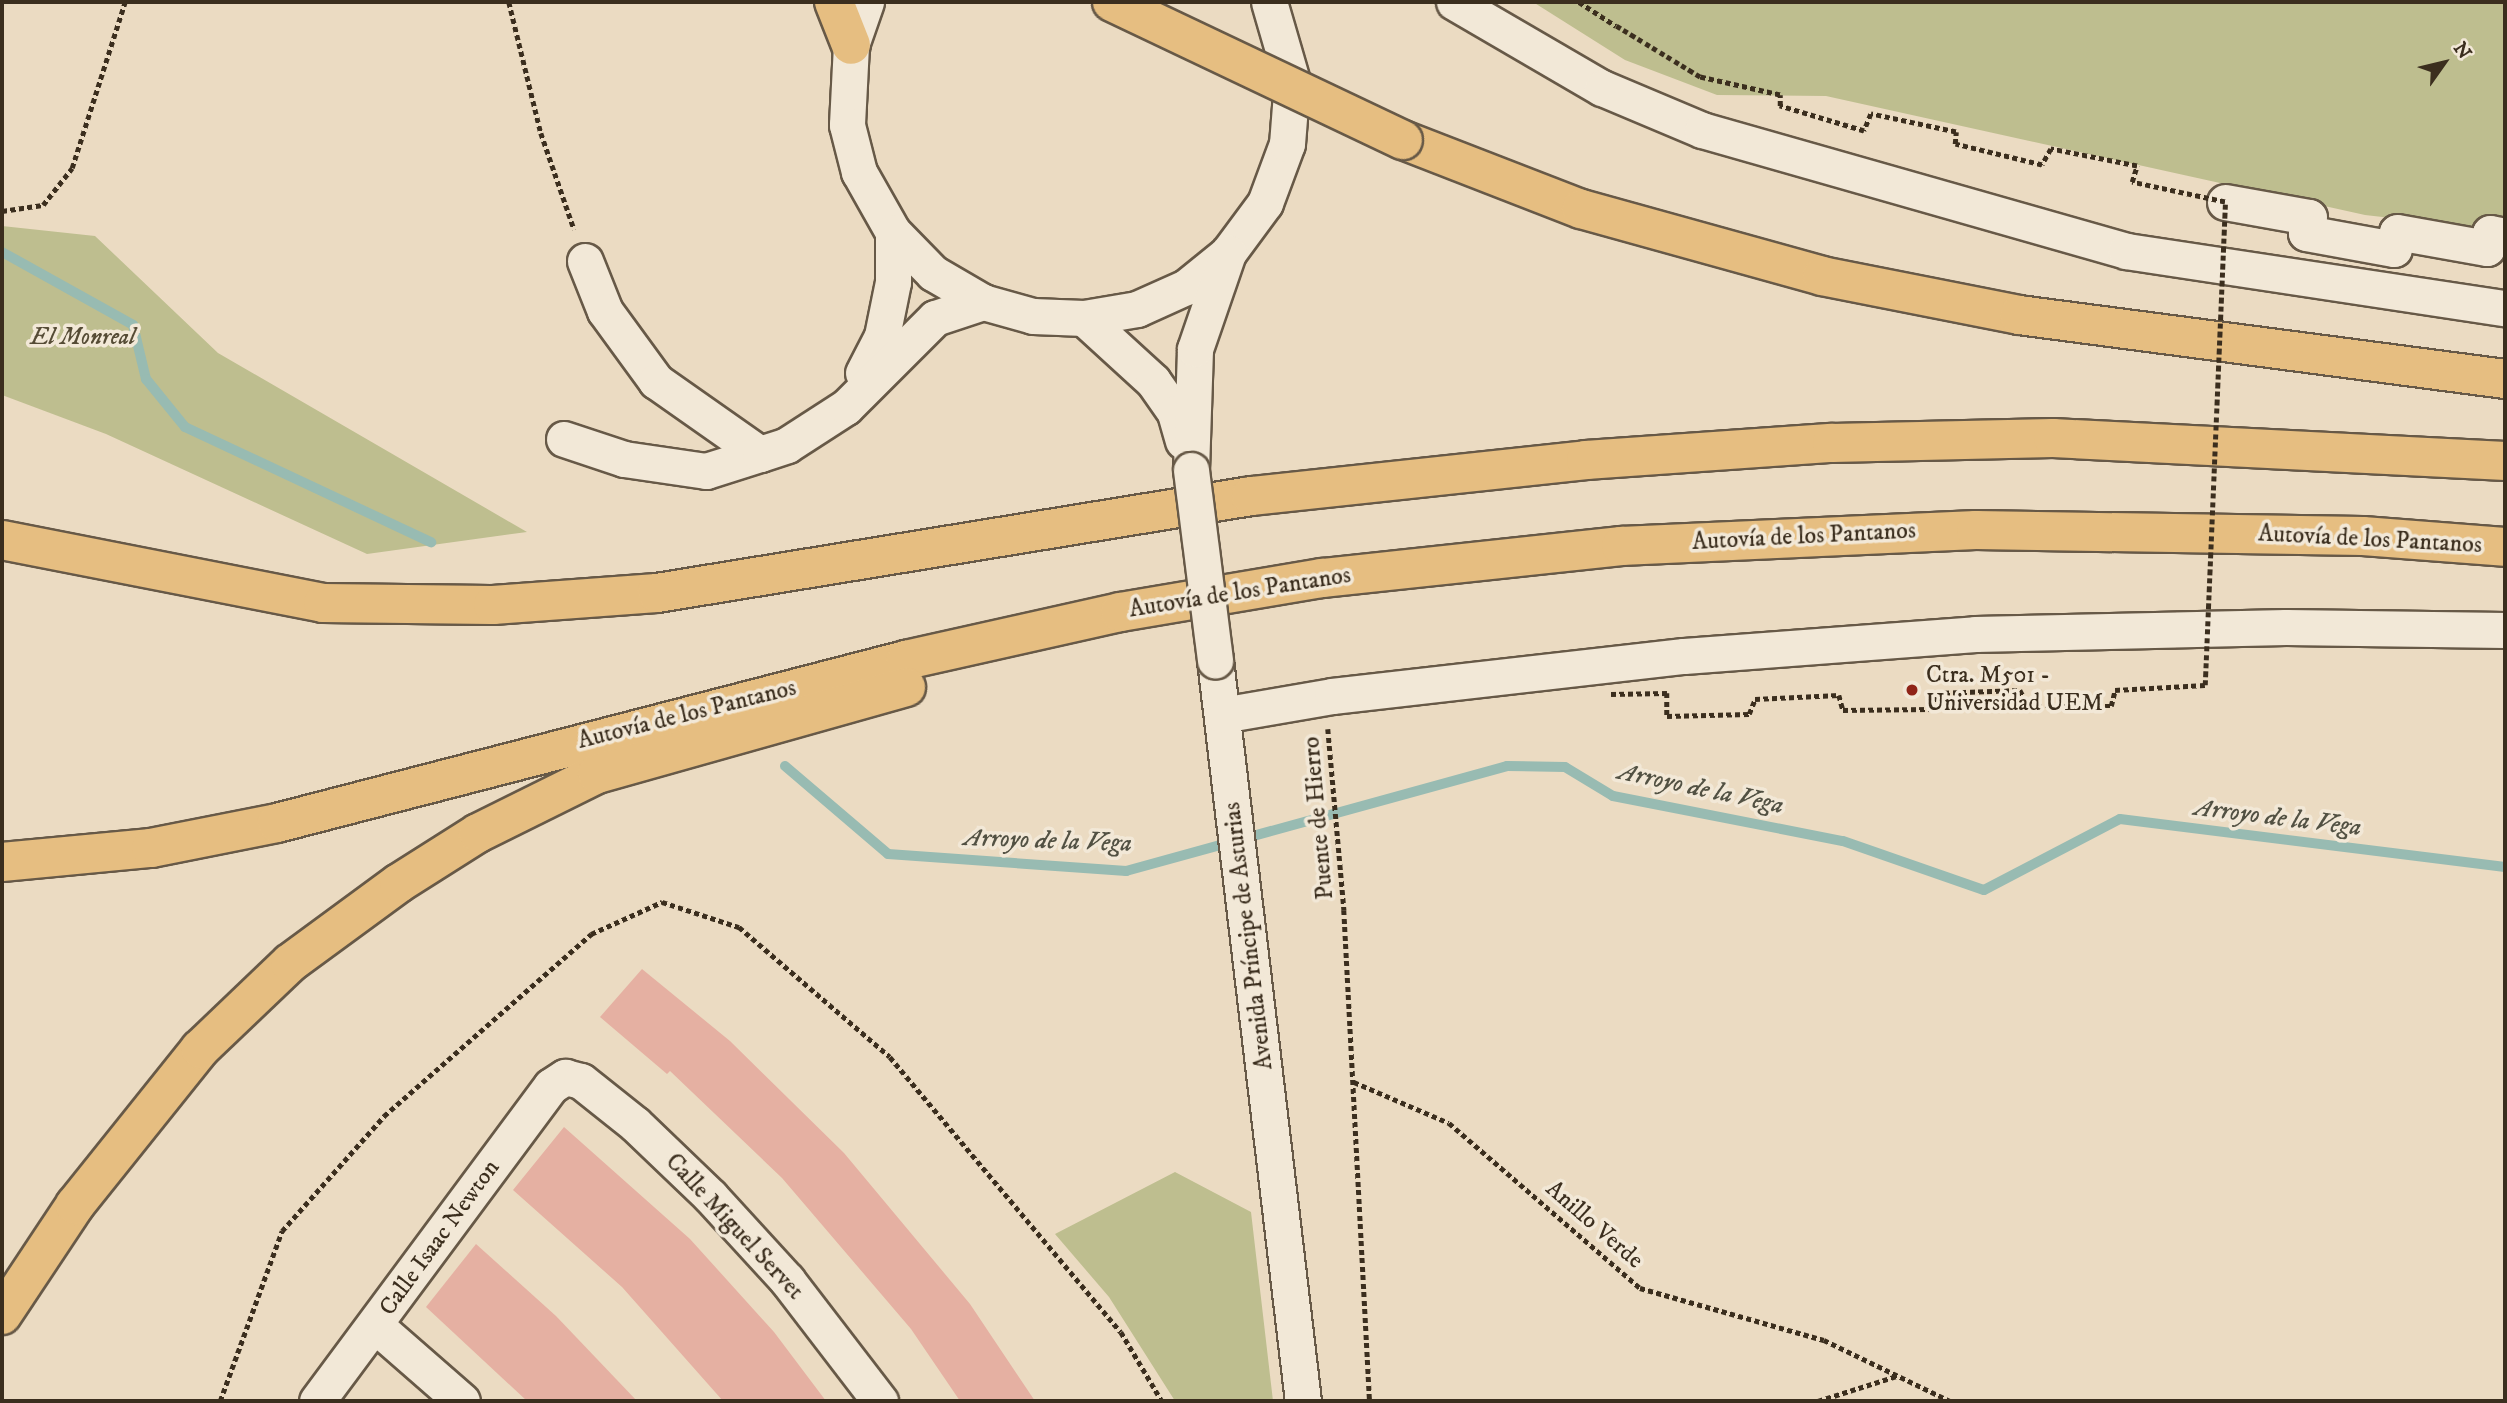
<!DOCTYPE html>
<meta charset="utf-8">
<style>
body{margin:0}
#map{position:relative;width:2507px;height:1403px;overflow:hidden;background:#ebdbc2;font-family:"IM FELL DW Pica",serif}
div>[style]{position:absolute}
.green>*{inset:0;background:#bebe8f}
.stream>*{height:10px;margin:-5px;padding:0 5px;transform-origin:5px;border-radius:5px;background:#98bbb2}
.building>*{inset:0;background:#e5b0a2}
.path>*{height:4.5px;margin-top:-2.25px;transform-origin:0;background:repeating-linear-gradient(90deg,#3b2e1e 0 5px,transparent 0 8.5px)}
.roads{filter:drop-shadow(2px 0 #675947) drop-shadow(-2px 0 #675947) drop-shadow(0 2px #675947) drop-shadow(0 -2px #675947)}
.minor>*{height:35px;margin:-17.5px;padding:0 17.5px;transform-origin:17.5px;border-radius:17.5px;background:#f2e8d7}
.major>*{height:38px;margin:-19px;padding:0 19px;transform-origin:19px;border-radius:19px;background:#e6be81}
.highway>*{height:38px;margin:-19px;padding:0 19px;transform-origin:19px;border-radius:19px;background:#e6be81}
.path-bridge>*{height:4.5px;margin-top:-2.25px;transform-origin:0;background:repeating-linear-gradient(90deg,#3b2e1e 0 5px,transparent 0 8.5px)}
.bridges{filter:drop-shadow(2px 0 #675947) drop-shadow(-2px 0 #675947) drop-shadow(0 2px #675947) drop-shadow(0 -2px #675947)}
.minor-bridge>*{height:35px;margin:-17.5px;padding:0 17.5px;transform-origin:17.5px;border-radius:17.5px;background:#f2e8d7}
.highway-bridge>*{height:38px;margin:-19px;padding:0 19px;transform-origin:19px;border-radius:19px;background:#e6be81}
.dots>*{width:19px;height:19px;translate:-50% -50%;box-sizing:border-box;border:4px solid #f2e8d7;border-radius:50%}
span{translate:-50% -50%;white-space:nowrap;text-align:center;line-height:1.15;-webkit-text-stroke:7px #f2e8d7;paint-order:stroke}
.park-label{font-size:24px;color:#554b35;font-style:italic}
.street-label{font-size:24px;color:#3b2e1e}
.poi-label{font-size:24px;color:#3b2e1e}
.left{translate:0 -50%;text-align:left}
.water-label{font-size:26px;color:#525143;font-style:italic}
.frame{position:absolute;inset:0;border:4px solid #3b2e1e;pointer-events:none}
.north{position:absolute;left:2409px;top:28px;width:70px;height:70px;-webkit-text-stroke:5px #f2e8d7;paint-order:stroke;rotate:56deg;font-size:19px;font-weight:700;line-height:28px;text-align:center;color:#3b2e1e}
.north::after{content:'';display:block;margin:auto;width:24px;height:32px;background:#3b2e1e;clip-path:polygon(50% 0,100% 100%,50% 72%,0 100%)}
</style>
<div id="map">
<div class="green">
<i style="clip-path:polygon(1533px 2px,2505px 2px,2505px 231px,2365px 215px,1826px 96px,1717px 95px,1625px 60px)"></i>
<i style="clip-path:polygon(2px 226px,95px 236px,218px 353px,527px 532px,367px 554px,106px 434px,2px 395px)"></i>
<i style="clip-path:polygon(1175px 1172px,1251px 1212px,1273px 1401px,1175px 1401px,1109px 1297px,1055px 1234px)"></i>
</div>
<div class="stream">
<i style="left:2px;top:252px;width:150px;rotate:29.1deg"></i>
<i style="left:133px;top:325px;width:56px;rotate:76.5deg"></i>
<i style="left:146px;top:379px;width:62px;rotate:50.9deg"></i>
<i style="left:185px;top:427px;width:272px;rotate:25.1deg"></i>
<i style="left:785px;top:766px;width:135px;rotate:40.5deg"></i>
<i style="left:888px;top:854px;width:239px;rotate:4.1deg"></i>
<i style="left:1126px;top:871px;width:395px;rotate:-15.4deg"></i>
<i style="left:1507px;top:766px;width:58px;rotate:1deg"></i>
<i style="left:1565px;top:767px;width:56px;rotate:31.1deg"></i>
<i style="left:1613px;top:796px;width:234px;rotate:11.1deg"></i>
<i style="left:1843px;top:841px;width:149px;rotate:19.2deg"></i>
<i style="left:1984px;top:890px;width:153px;rotate:-27.6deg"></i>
<i style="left:2120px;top:819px;width:388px;rotate:7.1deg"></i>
</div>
<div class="building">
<i style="clip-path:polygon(642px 969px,730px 1041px,844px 1153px,970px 1304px,1035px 1401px,960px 1401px,911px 1329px,782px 1178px,670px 1071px,667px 1074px,600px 1017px)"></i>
<i style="clip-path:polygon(564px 1127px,690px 1239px,774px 1332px,826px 1401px,723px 1401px,622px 1287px,513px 1190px)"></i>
<i style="clip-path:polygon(476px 1244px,556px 1316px,637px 1401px,527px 1401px,426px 1307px)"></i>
</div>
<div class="path">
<i style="left:509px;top:2px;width:135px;rotate:76.3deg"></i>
<i style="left:541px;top:133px;width:102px;rotate:71deg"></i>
<i style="left:1579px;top:2px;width:44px;rotate:33deg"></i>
<i style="left:2px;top:211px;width:41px;rotate:-8.3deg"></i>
<i style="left:43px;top:205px;width:47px;rotate:-51.9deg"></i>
<i style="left:72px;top:168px;width:174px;rotate:-72.3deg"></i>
<i style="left:1328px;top:729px;width:182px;rotate:84.9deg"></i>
<i style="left:1344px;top:910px;width:492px;rotate:87deg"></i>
<i style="left:1354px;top:1082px;width:103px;rotate:23.3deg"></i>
<i style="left:1449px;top:1123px;width:252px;rotate:40.8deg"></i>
<i style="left:1640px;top:1288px;width:191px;rotate:15.8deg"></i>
<i style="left:1824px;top:1340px;width:140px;rotate:25.8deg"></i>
<i style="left:220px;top:1401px;width:181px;rotate:-70deg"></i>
<i style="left:282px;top:1231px;width:154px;rotate:-48.4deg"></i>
<i style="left:384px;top:1116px;width:276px;rotate:-41.3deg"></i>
<i style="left:591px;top:934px;width:78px;rotate:-24.3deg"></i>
<i style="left:662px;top:902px;width:81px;rotate:18deg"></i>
<i style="left:739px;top:927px;width:199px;rotate:40.7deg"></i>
<i style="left:890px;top:1057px;width:359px;rotate:50deg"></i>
<i style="left:1121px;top:1332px;width:80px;rotate:59.3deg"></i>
<i style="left:1818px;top:1401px;width:83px;rotate:-17.6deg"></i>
</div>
<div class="roads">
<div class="minor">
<i style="left:866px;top:2px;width:46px;rotate:109.2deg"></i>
<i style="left:851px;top:45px;width:80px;rotate:92.9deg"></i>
<i style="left:847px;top:125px;width:49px;rotate:75.7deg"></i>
<i style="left:859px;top:172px;width:69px;rotate:60.5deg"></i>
<i style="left:893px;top:232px;width:57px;rotate:45.7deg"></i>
<i style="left:933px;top:273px;width:58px;rotate:30.1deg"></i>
<i style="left:983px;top:302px;width:52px;rotate:15.6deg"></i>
<i style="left:1033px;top:316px;width:51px;rotate:2.2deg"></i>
<i style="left:1084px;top:318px;width:54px;rotate:-9.6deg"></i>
<i style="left:1137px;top:309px;width:54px;rotate:-24.2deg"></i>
<i style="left:1186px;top:287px;width:54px;rotate:-39deg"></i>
<i style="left:1228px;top:253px;width:62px;rotate:-53.5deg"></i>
<i style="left:1265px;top:203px;width:63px;rotate:-69.6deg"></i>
<i style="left:1287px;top:144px;width:63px;rotate:-85.5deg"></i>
<i style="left:1292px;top:81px;width:82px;rotate:-106.2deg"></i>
<i style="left:1454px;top:2px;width:171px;rotate:30.2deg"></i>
<i style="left:1602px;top:88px;width:108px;rotate:22.8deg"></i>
<i style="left:1702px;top:130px;width:441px;rotate:15.9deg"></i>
<i style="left:2126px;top:251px;width:383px;rotate:8.6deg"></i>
<i style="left:2225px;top:202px;width:85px;rotate:10.1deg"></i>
<i style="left:2309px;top:217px;width:16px;rotate:101deg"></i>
<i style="left:2306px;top:233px;width:89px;rotate:10.3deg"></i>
<i style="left:2394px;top:249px;width:17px;rotate:-80deg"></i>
<i style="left:2397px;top:232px;width:91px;rotate:10.1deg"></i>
<i style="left:2487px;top:248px;width:15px;rotate:-79deg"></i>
<i style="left:2490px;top:233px;width:15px;rotate:11deg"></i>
<i style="left:585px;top:261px;width:54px;rotate:68.2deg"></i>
<i style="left:605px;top:311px;width:87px;rotate:53.9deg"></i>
<i style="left:656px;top:381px;width:127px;rotate:35.1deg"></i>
<i style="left:1084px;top:318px;width:93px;rotate:42.4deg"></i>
<i style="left:1153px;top:381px;width:39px;rotate:55deg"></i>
<i style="left:1175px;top:413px;width:29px;rotate:74deg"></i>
<i style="left:863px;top:373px;width:42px;rotate:-62.8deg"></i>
<i style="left:882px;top:336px;width:55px;rotate:-78.5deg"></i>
<i style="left:893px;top:282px;width:50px;rotate:-90deg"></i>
<i style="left:564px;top:439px;width:63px;rotate:18.4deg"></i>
<i style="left:624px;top:459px;width:83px;rotate:8.3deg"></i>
<i style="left:706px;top:471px;width:57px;rotate:-17.5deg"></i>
<i style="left:760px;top:454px;width:28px;rotate:-18deg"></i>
<i style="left:787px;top:445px;width:70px;rotate:-32.8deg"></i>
<i style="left:846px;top:407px;width:126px;rotate:-45deg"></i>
<i style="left:935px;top:318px;width:51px;rotate:-18.4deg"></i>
<i style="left:1191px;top:470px;width:121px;rotate:-88.1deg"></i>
<i style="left:1195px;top:349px;width:102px;rotate:-71deg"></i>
<i style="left:1215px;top:660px;width:746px;rotate:83.23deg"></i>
<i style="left:1222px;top:715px;width:112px;rotate:-9.8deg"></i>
<i style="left:1332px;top:696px;width:354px;rotate:-6.5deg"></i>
<i style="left:1684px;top:656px;width:292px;rotate:-4.3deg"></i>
<i style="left:1975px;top:634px;width:311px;rotate:-1.3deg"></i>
<i style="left:2286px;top:627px;width:219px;rotate:0.8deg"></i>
<i style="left:376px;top:1326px;width:114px;rotate:41.1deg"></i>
<i style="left:317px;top:1401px;width:392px;rotate:-53.4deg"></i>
<i style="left:551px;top:1086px;width:17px;rotate:-33deg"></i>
<i style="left:565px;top:1077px;width:16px;rotate:14deg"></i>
<i style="left:581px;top:1081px;width:69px;rotate:38.5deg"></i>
<i style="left:635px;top:1124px;width:105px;rotate:43.8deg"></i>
<i style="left:711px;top:1197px;width:113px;rotate:47.5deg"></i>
<i style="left:787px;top:1280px;width:153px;rotate:52.5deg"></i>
</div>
<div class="major">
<i style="left:834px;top:2px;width:46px;rotate:68.4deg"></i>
</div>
<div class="highway">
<i style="left:1403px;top:140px;width:191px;rotate:21.2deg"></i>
<i style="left:1581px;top:209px;width:250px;rotate:15.5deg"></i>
<i style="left:1822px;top:276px;width:201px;rotate:11.2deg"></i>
<i style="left:2019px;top:315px;width:490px;rotate:7.5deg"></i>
<i style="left:2px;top:540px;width:327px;rotate:11.1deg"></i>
<i style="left:323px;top:603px;width:170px;rotate:0.7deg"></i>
<i style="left:493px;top:605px;width:164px;rotate:-4.2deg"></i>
<i style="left:657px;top:593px;width:602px;rotate:-9.27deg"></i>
<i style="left:1251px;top:496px;width:337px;rotate:-6.1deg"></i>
<i style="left:1586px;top:460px;width:247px;rotate:-4deg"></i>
<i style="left:1832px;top:443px;width:221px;rotate:-1.3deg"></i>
<i style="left:2053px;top:438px;width:453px;rotate:2.9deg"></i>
<i style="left:2px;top:862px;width:150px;rotate:-5.4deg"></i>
<i style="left:151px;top:848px;width:128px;rotate:-11.2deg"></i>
<i style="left:277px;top:823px;width:650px;rotate:-14.53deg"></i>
<i style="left:906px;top:660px;width:219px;rotate:-12.6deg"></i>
<i style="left:1120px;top:612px;width:205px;rotate:-9.6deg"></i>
<i style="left:1322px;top:578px;width:301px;rotate:-6.1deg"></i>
<i style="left:1621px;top:546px;width:355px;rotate:-2.6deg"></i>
<i style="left:1976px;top:530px;width:387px;rotate:0.9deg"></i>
<i style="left:2363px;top:536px;width:142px;rotate:4.4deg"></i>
<i style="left:2px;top:1315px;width:132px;rotate:-56.4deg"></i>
<i style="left:75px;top:1205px;width:200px;rotate:-51.3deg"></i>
<i style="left:200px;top:1049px;width:124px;rotate:-43.7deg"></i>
<i style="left:290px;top:963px;width:135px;rotate:-36.3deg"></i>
<i style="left:399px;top:883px;width:93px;rotate:-32.3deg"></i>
<i style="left:478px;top:833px;width:133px;rotate:-26.4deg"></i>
<i style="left:597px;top:774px;width:321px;rotate:-15.7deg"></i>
</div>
</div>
<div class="path-bridge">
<i style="left:1611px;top:694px;width:56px;rotate:-1deg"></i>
<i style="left:1667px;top:693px;width:23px;rotate:90deg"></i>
<i style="left:1667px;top:716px;width:82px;rotate:-1.4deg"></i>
<i style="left:1749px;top:714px;width:16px;rotate:-68deg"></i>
<i style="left:1755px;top:699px;width:84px;rotate:-2.7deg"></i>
<i style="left:1839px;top:695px;width:16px;rotate:75deg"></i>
<i style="left:1843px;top:710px;width:88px;rotate:-0.7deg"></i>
<i style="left:1931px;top:709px;width:17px;rotate:-73deg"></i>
<i style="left:1936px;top:693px;width:84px;rotate:-2deg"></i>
<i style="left:2020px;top:690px;width:18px;rotate:63deg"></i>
<i style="left:2028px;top:706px;width:83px"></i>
<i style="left:2111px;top:706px;width:16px;rotate:-76deg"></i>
<i style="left:2115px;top:690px;width:90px;rotate:-3.2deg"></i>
<i style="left:2205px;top:685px;width:483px;rotate:-87.6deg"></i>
<i style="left:2225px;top:202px;width:95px;rotate:-167.9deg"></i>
<i style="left:2132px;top:182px;width:17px;rotate:-73deg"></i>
<i style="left:2137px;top:166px;width:88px;rotate:-168.8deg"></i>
<i style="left:2051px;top:149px;width:18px;rotate:119deg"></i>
<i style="left:2042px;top:165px;width:89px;rotate:-166.4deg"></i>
<i style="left:1955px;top:144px;width:12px;rotate:-85deg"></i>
<i style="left:1956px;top:132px;width:87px;rotate:-168deg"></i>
<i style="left:1871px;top:114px;width:18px;rotate:112deg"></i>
<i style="left:1864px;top:131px;width:88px;rotate:-163.4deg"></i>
<i style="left:1780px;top:106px;width:11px;rotate:-90deg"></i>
<i style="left:1780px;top:95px;width:82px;rotate:-167.3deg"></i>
<i style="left:1700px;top:77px;width:98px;rotate:-148.7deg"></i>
</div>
<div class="bridges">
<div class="minor-bridge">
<i style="left:1191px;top:470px;width:192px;rotate:82.8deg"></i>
</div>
<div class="highway-bridge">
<i style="left:1112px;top:2px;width:322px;rotate:25.4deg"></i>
</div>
</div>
<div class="dots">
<i style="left:1912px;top:690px;background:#8f2418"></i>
</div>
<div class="park-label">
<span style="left:83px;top:338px">El Monreal</span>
</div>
<div class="street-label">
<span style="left:1804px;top:537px;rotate:-3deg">Autovía de los Pantanos</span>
<span style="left:2370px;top:540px;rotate:3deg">Autovía de los Pantanos</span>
<span style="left:1240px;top:593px;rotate:-9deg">Autovía de los Pantanos</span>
<span style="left:687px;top:715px;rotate:-14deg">Autovía de los Pantanos</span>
<span style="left:1319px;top:818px;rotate:-95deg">Puente de Hierro</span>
<span style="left:1249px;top:936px;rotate:-97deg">Avenida Príncipe de Asturias</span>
<span style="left:1594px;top:1225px;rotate:41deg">Anillo Verde</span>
<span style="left:734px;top:1227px;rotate:47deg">Calle Miguel Servet</span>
<span style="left:440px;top:1238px;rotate:-54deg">Calle Isaac Newton</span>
</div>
<div class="poi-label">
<span class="left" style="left:1926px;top:690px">Ctra. M501 -<br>Universidad UEM</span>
</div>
<div class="water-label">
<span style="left:1701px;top:789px;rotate:12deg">Arroyo de la Vega</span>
<span style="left:2278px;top:818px;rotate:7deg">Arroyo de la Vega</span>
<span style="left:1048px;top:841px;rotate:2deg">Arroyo de la Vega</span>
</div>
<div class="frame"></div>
<div class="north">N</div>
</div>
